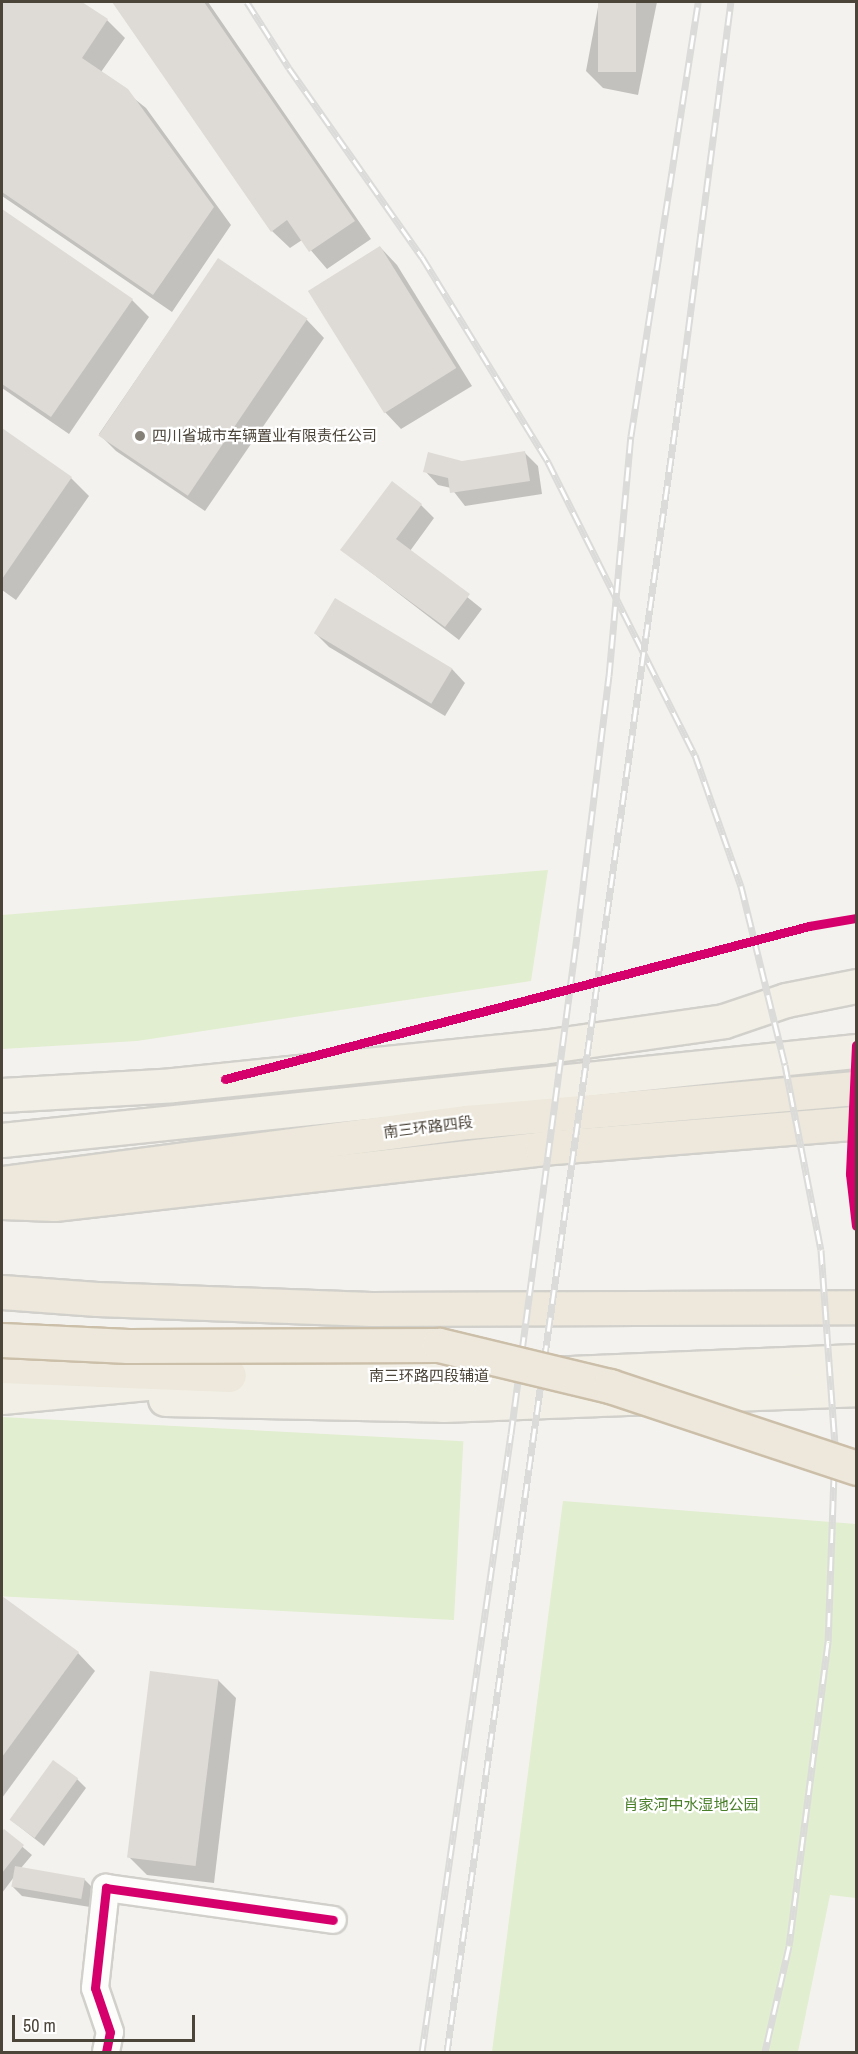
<!DOCTYPE html>
<meta charset="utf-8">
<style>
body{margin:0}
#map{position:relative;width:858px;height:2054px;overflow:hidden;background:#f4f2ee;font-family:"Archivo Narrow","Noto Sans SC",sans-serif}
div>[style]{position:absolute}
.green>*{inset:0;background:#e1eecf;transform-origin:0 0}
.shadow>*{inset:0;background:#0003}
.building>*{inset:0;background:#dedbd6;transform-origin:0 0}
.roads{filter:drop-shadow(2px 0 #d2d0cb) drop-shadow(-2px 0 #d2d0cb) drop-shadow(0 2px #d2d0cb) drop-shadow(0 -2px #d2d0cb)}
.minor>*{height:26px;margin:-13px;padding:0 13px;transform-origin:13px;border-radius:13px;background:#fdfdfc}
.major>*{height:33px;margin:-16.5px;padding:0 16.5px;transform-origin:16.5px;border-radius:16.5px;background:#f2efe6}
.highway>*{height:33px;margin:-16.5px;padding:0 16.5px;transform-origin:16.5px;border-radius:16.5px;background:#ede8db}
.rail>*{height:7px;margin-top:-3.5px;transform-origin:0;background:repeating-linear-gradient(90deg,#fff 0 14px,#dbdbda 0 28px);box-sizing:border-box;border-block:2px solid #dbdbda}
.bridges{filter:drop-shadow(2px 0 #ccbfa9) drop-shadow(-2px 0 #ccbfa9) drop-shadow(0 2px #ccbfa9) drop-shadow(0 -2px #ccbfa9)}
.highway-bridge>*{height:33px;margin:-16.5px;padding:0 16.5px;transform-origin:16.5px;border-radius:16.5px;background:#ede8db}
.cycleway>*{height:9px;margin:-4.5px;padding:0 4.5px;transform-origin:4.5px;border-radius:4.5px;background:#d6006c}
.dots>*{width:16px;height:16px;translate:-50% -50%;box-sizing:border-box;border:3px solid #fff;border-radius:50%}
span{translate:-50% -50%;white-space:nowrap;text-align:center;line-height:1.15;-webkit-text-stroke:4.5px #fff;paint-order:stroke}
.poi-label{font-size:15px;color:#4b4439}
.left{translate:0 -50%;text-align:left}
.street-label{font-size:15px;color:#4b4439}
.park-label{font-size:15px;color:#4a7f2a}
.frame{position:absolute;inset:0;border:3px solid #4b4439;pointer-events:none}
.scale{position:absolute;left:12px;top:2015px;width:183px;height:27px;box-sizing:border-box;border:3px solid #4b4439;border-top:0;padding-left:8px;font-size:18px;line-height:21px;white-space:nowrap;color:#4b4439;-webkit-text-stroke:4px #fff;paint-order:stroke}
</style>
<div id="map">
<div class="green">
<i style="clip-path:polygon(548px 870px,531px 981px,137px 1041px,2px 1049px,2px 915px)"></i>
<i style="left:2px;top:1417px;width:462px;height:179px;rotate:3deg"></i>
<i style="clip-path:polygon(563px 1501px,856px 1524px,856px 1898px,830px 1895px,798px 2052px,492px 2052px)"></i>
</div>
<div class="shadow">
<i style="clip-path:polygon(3px 2px,79px 2px,107px 20px,125px 38px,101px 72px,146px 108px,231px 225px,172px 312px,2px 196px)"></i>
<i style="clip-path:polygon(114px 2px,208px 2px,371px 239px,327px 269px,302px 240px,290px 248px,272px 231px)"></i>
<i style="clip-path:polygon(599px 2px,657px 2px,638px 95px,603px 88px,586px 71px)"></i>
<i style="clip-path:polygon(2px 211px,132px 300px,149px 317px,69px 434px,2px 388px)"></i>
<i style="clip-path:polygon(380px 247px,397px 265px,472px 386px,401px 429px,384px 411px)"></i>
<i style="clip-path:polygon(218px 260px,307px 320px,324px 338px,205px 511px,116px 451px,99px 434px)"></i>
<i style="clip-path:polygon(2px 430px,71px 478px,89px 496px,16px 600px,2px 590px)"></i>
<i style="clip-path:polygon(525px 453px,538px 466px,542px 494px,465px 506px,451px 488px,438px 485px,425px 471px)"></i>
<i style="clip-path:polygon(421px 505px,434px 518px,410px 551px,482px 609px,459px 640px,342px 550px)"></i>
<i style="clip-path:polygon(315px 633px,452px 669px,465px 683px,445px 716px,329px 647px)"></i>
<i style="clip-path:polygon(2px 1598px,78px 1653px,95px 1671px,2px 1798px)"></i>
<i style="clip-path:polygon(218px 1680px,236px 1698px,214px 1883px,147px 1875px,129px 1857px)"></i>
<i style="clip-path:polygon(77px 1779px,86px 1788px,44px 1846px,11px 1820px)"></i>
<i style="clip-path:polygon(4px 1831px,32px 1855px,21px 1868px,84px 1879px,93px 1888px,90px 1907px,22px 1896px,13px 1887px,14px 1877px,2px 1893px)"></i>
</div>
<div class="building">
<i style="clip-path:polygon(2px 2px,82px 2px,108px 19px,82px 58px,128px 89px,214px 207px,153px 295px,2px 192px)"></i>
<i style="clip-path:polygon(112px 2px,204px 2px,355px 221px,309px 252px,287px 220px,271px 232px)"></i>
<i style="left:598px;top:2px;width:38px;height:70px"></i>
<i style="clip-path:polygon(2px 209px,133px 299px,51px 417px,2px 384px)"></i>
<i style="left:380px;top:246px;width:144px;height:85px;rotate:58deg"></i>
<i style="left:218px;top:258px;width:108px;height:214px;rotate:34deg"></i>
<i style="clip-path:polygon(2px 428px,72px 477px,2px 579px)"></i>
<i style="clip-path:polygon(525px 451px,530px 481px,450px 493px,448px 478px,423px 472px,428px 452px,462px 461px)"></i>
<i style="clip-path:polygon(392px 481px,422px 504px,396px 539px,470px 594px,445px 627px,340px 550px)"></i>
<i style="left:335px;top:598px;width:137px;height:41px;rotate:31deg"></i>
<i style="clip-path:polygon(2px 1596px,79px 1652px,2px 1757px)"></i>
<i style="left:150px;top:1671px;width:69px;height:188px;rotate:7deg"></i>
<i style="left:53px;top:1760px;width:31px;height:74px;rotate:36deg"></i>
<i style="clip-path:polygon(4px 1829px,24px 1845px,2px 1873px,2px 1831px)"></i>
<i style="left:15px;top:1866px;width:71px;height:21px;rotate:10deg"></i>
</div>
<div class="roads">
<div class="minor">
<i style="left:106px;top:2052px;width:20px;rotate:-79deg"></i>
<i style="left:110px;top:2032px;width:46px;rotate:-108.8deg"></i>
<i style="left:95px;top:1988px;width:101px;rotate:-83.7deg"></i>
<i style="left:106px;top:1888px;width:229px;rotate:8deg"></i>
</div>
<div class="major">
<i style="left:2px;top:1095px;width:171px;rotate:-3.3deg"></i>
<i style="left:173px;top:1085px;width:371px;rotate:-5.9deg"></i>
<i style="left:542px;top:1047px;width:184px;rotate:-8.1deg"></i>
<i style="left:724px;top:1021px;width:65px;rotate:-18.7deg"></i>
<i style="left:786px;top:1000px;width:71px;rotate:-11.3deg"></i>
<i style="left:2px;top:1140px;width:859px;rotate:-5.95deg"></i>
<i style="left:2px;top:1397px;width:228px;rotate:-5.5deg"></i>
<i style="left:229px;top:1375px;width:270px;rotate:0.2deg"></i>
<i style="left:499px;top:1376px;width:357px;rotate:-2.4deg"></i>
<i style="left:165px;top:1399px;width:278px;rotate:1.2deg"></i>
<i style="left:443px;top:1405px;width:413px;rotate:-2.2deg"></i>
</div>
<div class="highway">
<i style="left:2px;top:1183px;width:469px;rotate:-7.5deg"></i>
<i style="left:467px;top:1122px;width:390px;rotate:-5deg"></i>
<i style="left:2px;top:1202px;width:52px;rotate:2.2deg"></i>
<i style="left:54px;top:1204px;width:491px;rotate:-6.5deg"></i>
<i style="left:542px;top:1148px;width:315px;rotate:-4.6deg"></i>
<i style="left:2px;top:1292px;width:95px;rotate:4.2deg"></i>
<i style="left:97px;top:1299px;width:274px;rotate:2.1deg"></i>
<i style="left:371px;top:1309px;width:485px;rotate:-0.2deg"></i>
<i style="left:2px;top:1366px;width:227px;rotate:2.3deg"></i>
</div>
</div>
<div class="rail">
<i style="left:247px;top:2px;width:78px;rotate:57.5deg"></i>
<i style="left:289px;top:68px;width:231px;rotate:54.9deg"></i>
<i style="left:422px;top:257px;width:241px;rotate:58.4deg"></i>
<i style="left:548px;top:462px;width:328px;rotate:63.4deg"></i>
<i style="left:695px;top:755px;width:139px;rotate:70.7deg"></i>
<i style="left:741px;top:886px;width:184px;rotate:76.2deg"></i>
<i style="left:785px;top:1065px;width:188px;rotate:79deg"></i>
<i style="left:821px;top:1250px;width:196px;rotate:85.9deg"></i>
<i style="left:835px;top:1445px;width:197px;rotate:92deg"></i>
<i style="left:828px;top:1642px;width:306px;rotate:97.3deg"></i>
<i style="left:789px;top:1946px;width:109px;rotate:102.8deg"></i>
<i style="left:422px;top:2052px;width:624px;rotate:-81.81deg"></i>
<i style="left:511px;top:1434px;width:502px;rotate:-82.45deg"></i>
<i style="left:577px;top:936px;width:262px;rotate:-83deg"></i>
<i style="left:609px;top:676px;width:241px;rotate:-84.8deg"></i>
<i style="left:631px;top:436px;width:439px;rotate:-81.2deg"></i>
<i style="left:447px;top:2052px;width:1682px;rotate:-82deg"></i>
<i style="left:681px;top:386px;width:387px;rotate:-82.6deg"></i>
</div>
<div class="bridges">
<div class="highway-bridge">
<i style="left:2px;top:1340px;width:126px;rotate:2.7deg"></i>
<i style="left:128px;top:1346px;width:311px;rotate:-0.2deg"></i>
<i style="left:439px;top:1345px;width:176px;rotate:13.5deg"></i>
<i style="left:610px;top:1386px;width:259px;rotate:18.4deg"></i>
</div>
</div>
<div class="cycleway">
<i style="left:856px;top:1045px;width:129px;rotate:92.7deg"></i>
<i style="left:850px;top:1174px;width:52px;rotate:83.4deg"></i>
<i style="left:225px;top:1079px;width:604px;rotate:-14.68deg"></i>
<i style="left:809px;top:926px;width:48px;rotate:-9.7deg"></i>
<i style="left:106px;top:2052px;width:20px;rotate:-79deg"></i>
<i style="left:110px;top:2032px;width:46px;rotate:-108.8deg"></i>
<i style="left:95px;top:1988px;width:101px;rotate:-83.7deg"></i>
<i style="left:106px;top:1888px;width:229px;rotate:8deg"></i>
</div>
<div class="dots">
<i style="left:140px;top:436px;background:#868178"></i>
</div>
<div class="poi-label">
<span class="left" style="left:152px;top:436px">四川省城市车辆置业有限责任公司</span>
</div>
<div class="street-label">
<span style="left:428px;top:1127px;rotate:-7deg">南三环路四段</span>
<span style="left:429px;top:1376px">南三环路四段辅道</span>
</div>
<div class="park-label">
<span style="left:691px;top:1805px">肖家河中水湿地公园</span>
</div>
<div class="frame"></div>
<div class="scale">50 m</div>
</div>
